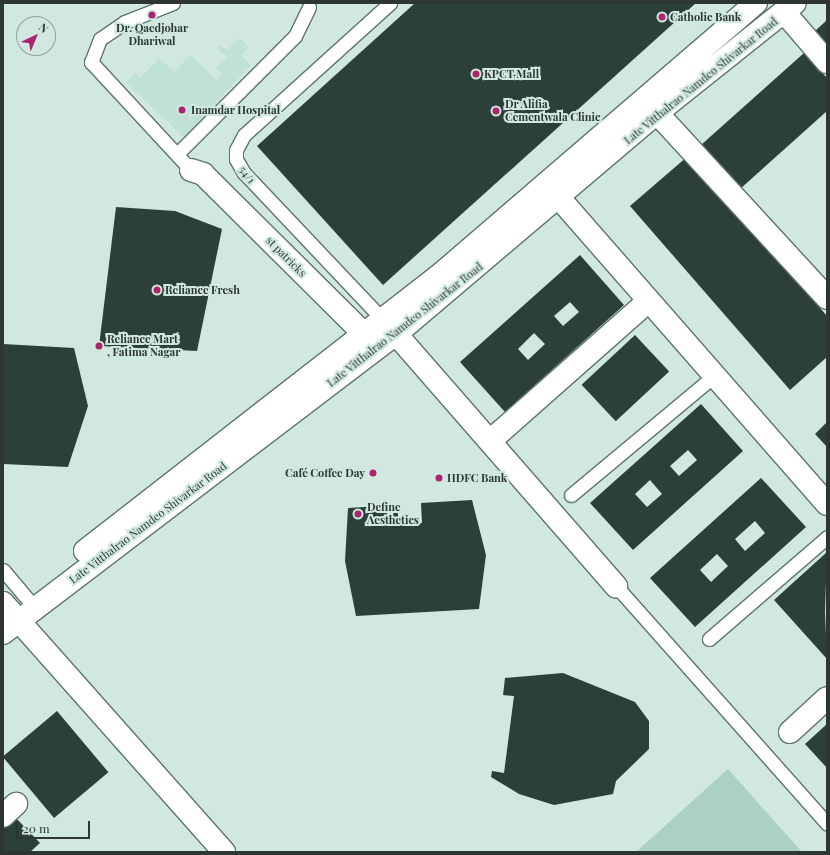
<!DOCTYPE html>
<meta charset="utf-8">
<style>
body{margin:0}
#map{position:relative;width:830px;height:855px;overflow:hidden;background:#d0e8e0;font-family:"Playfair Display",serif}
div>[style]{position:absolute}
.built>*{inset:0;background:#c0e1d5}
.green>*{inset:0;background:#abd1c4}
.building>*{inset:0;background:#2c4039;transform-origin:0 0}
.roads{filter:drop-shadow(1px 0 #5f756d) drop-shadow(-1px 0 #5f756d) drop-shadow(0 1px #5f756d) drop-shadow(0 -1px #5f756d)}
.service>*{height:13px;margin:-6.5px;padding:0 6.5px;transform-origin:6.5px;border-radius:6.5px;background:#fff}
.minor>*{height:22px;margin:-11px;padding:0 11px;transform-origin:11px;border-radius:11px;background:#fff}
.secondary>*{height:22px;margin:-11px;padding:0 11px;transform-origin:11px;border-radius:11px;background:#fff}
.dots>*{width:11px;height:11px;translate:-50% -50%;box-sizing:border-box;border:2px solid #d0e8e0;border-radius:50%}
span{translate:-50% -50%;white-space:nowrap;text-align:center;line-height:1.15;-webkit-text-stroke:4px #d0e8e0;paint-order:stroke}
.poi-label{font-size:11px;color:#2d3633;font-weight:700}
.left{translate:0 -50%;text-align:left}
.right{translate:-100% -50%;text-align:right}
.street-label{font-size:11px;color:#2d3633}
.frame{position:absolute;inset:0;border:4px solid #2d3633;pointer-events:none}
.north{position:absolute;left:16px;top:16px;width:40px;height:40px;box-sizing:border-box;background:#d0e8e0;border:1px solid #8fa19b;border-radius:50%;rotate:44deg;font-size:11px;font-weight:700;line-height:16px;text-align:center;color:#2d3633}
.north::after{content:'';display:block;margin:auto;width:14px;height:18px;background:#aa256e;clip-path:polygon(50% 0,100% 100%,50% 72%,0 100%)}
.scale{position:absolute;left:16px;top:821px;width:74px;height:18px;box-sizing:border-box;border:2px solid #2d3633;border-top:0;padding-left:5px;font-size:12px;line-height:14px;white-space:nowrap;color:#2d3633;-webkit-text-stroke:3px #d0e8e0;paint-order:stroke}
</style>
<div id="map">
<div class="built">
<i style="clip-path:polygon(239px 38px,249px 47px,241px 56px,251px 65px,184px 137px,126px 83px,135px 73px,141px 78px,159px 58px,174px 72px,190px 55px,217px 80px,222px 74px,216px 68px,227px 57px,217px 48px,221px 45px,227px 50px)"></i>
</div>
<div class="green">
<i style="clip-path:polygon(728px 769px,802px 852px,636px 852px)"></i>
</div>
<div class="building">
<i style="clip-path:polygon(415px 3px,696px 3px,383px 285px,257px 146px)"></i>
<i style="clip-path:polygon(827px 20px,827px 46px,814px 32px)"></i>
<i style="clip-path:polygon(804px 53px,827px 78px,827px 111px,740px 189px,701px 145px)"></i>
<i style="clip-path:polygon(688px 156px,827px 316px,827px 357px,790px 390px,630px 206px)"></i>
<i style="clip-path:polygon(116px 207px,175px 211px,222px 229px,197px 351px,99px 346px)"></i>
<i style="clip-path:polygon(evenodd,580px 255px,624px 305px,505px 412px,460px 362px,580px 255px,570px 302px,579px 312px,563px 326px,554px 316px,570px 302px,580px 255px,534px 333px,545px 344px,528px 360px,518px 349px,534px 333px)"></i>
<i style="left:635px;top:335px;width:50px;height:73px;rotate:47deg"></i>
<i style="clip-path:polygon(3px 344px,74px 348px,88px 406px,68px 467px,3px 464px)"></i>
<i style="clip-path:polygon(evenodd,701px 404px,743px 451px,633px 550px,590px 503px,701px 404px,688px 450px,697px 460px,679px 476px,670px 466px,688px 450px,701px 404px,650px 480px,662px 494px,647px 507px,635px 494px,650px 480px)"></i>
<i style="clip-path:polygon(827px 422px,827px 447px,815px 434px)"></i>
<i style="clip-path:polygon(evenodd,761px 478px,806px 527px,695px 627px,650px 578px,761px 478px,755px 521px,765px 533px,745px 551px,735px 539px,755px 521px,761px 478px,717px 554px,728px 566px,711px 582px,700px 570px,717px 554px)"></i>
<i style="clip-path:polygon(472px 500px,486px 555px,479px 609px,356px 616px,345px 561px,348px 508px,397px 505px,399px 524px,422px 523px,421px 503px)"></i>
<i style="clip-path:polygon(827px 552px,825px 612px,827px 659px,774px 600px)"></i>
<i style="clip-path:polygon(563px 673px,635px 702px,649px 721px,649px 749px,616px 781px,613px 794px,554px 805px,519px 794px,491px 777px,492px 771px,504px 773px,514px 696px,503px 695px,505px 678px)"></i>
<i style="left:57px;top:711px;width:80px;height:71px;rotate:50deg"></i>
<i style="clip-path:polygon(827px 724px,827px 768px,805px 744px)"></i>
<i style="clip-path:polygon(14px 816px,40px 843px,30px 852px,3px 852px,3px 827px)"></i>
</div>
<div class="roads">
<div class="service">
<i style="left:173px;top:3px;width:52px;rotate:158.4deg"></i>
<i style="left:125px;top:22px;width:30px;rotate:146deg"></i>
<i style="left:100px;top:39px;width:25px;rotate:111deg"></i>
<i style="left:91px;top:62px;width:147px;rotate:47.2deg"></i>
<i style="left:177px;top:154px;width:167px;rotate:-45deg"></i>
<i style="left:295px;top:36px;width:32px;rotate:-64deg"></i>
<i style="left:386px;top:323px;width:207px;rotate:-133.4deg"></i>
<i style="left:244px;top:173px;width:16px;rotate:-120deg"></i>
<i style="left:236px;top:159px;width:9px;rotate:-90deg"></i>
<i style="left:236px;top:150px;width:17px;rotate:-62deg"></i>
<i style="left:244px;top:135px;width:197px;rotate:-42.1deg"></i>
<i style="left:571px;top:495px;width:186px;rotate:-39.8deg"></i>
<i style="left:3px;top:570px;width:50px;rotate:49.9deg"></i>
<i style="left:616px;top:586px;width:318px;rotate:48.4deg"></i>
<i style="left:709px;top:639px;width:156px;rotate:-40.8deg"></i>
</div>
<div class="minor">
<i style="left:784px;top:12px;width:66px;rotate:49.3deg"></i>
<i style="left:657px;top:113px;width:251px;rotate:47.4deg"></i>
<i style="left:191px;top:170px;width:13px;rotate:18deg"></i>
<i style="left:203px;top:174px;width:245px;rotate:44.8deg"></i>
<i style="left:560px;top:199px;width:405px;rotate:48.8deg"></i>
<i style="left:396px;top:334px;width:335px;rotate:48.9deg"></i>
<i style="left:490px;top:441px;width:211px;rotate:-41.5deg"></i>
<i style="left:3px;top:603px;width:333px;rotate:48.4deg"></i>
<i style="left:790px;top:732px;width:50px;rotate:-42.6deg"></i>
<i style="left:3px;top:816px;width:18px;rotate:-43deg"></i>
</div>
<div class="secondary">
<i style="left:85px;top:551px;width:452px;rotate:-37.9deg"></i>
<i style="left:442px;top:273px;width:414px;rotate:-40.7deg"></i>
<i style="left:3px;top:633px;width:494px;rotate:-37.3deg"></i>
<i style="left:396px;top:334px;width:342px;rotate:-40.3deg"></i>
<i style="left:657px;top:113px;width:176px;rotate:-38.6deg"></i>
</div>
</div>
<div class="dots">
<i style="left:152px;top:15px;background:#aa256e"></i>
<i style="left:662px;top:17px;background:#aa256e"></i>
<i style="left:476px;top:74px;background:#aa256e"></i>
<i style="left:182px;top:110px;background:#aa256e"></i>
<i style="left:496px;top:111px;background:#aa256e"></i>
<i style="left:157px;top:290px;background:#aa256e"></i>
<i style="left:99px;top:346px;background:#aa256e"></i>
<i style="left:373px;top:473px;background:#aa256e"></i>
<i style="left:439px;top:478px;background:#aa256e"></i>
<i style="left:358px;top:514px;background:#aa256e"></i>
</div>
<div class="poi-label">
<span class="left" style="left:670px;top:17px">Catholic Bank</span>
<span style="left:152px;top:35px">Dr. Qaedjohar<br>Dhariwal</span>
<span class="left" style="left:484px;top:74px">KPCT Mall</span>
<span class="left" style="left:505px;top:111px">Dr Alifia<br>Cementwala Clinic</span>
<span class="left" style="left:191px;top:110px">Inamdar Hospital</span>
<span class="left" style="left:165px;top:290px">Reliance Fresh</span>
<span class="left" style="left:107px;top:346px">Reliance Mart<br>, Fatima Nagar</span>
<span class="right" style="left:365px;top:473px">Café Coffee Day</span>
<span class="left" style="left:447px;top:478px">HDFC Bank</span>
<span class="left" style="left:367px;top:514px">Define<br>Aesthetics</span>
</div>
<div class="street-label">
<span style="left:701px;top:81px;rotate:-39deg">Late Vitthalrao Namdeo Shivarkar Road</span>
<span style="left:247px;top:175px;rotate:52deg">54/1</span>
<span style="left:286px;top:257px;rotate:45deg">st patricks</span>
<span style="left:405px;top:325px;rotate:-38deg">Late Vitthalrao Namdeo Shivarkar Road</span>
<span style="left:148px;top:523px;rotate:-37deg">Late Vitthalrao Namdeo Shivarkar Road</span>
</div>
<div class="frame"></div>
<div class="north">N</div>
<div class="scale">20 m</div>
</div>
